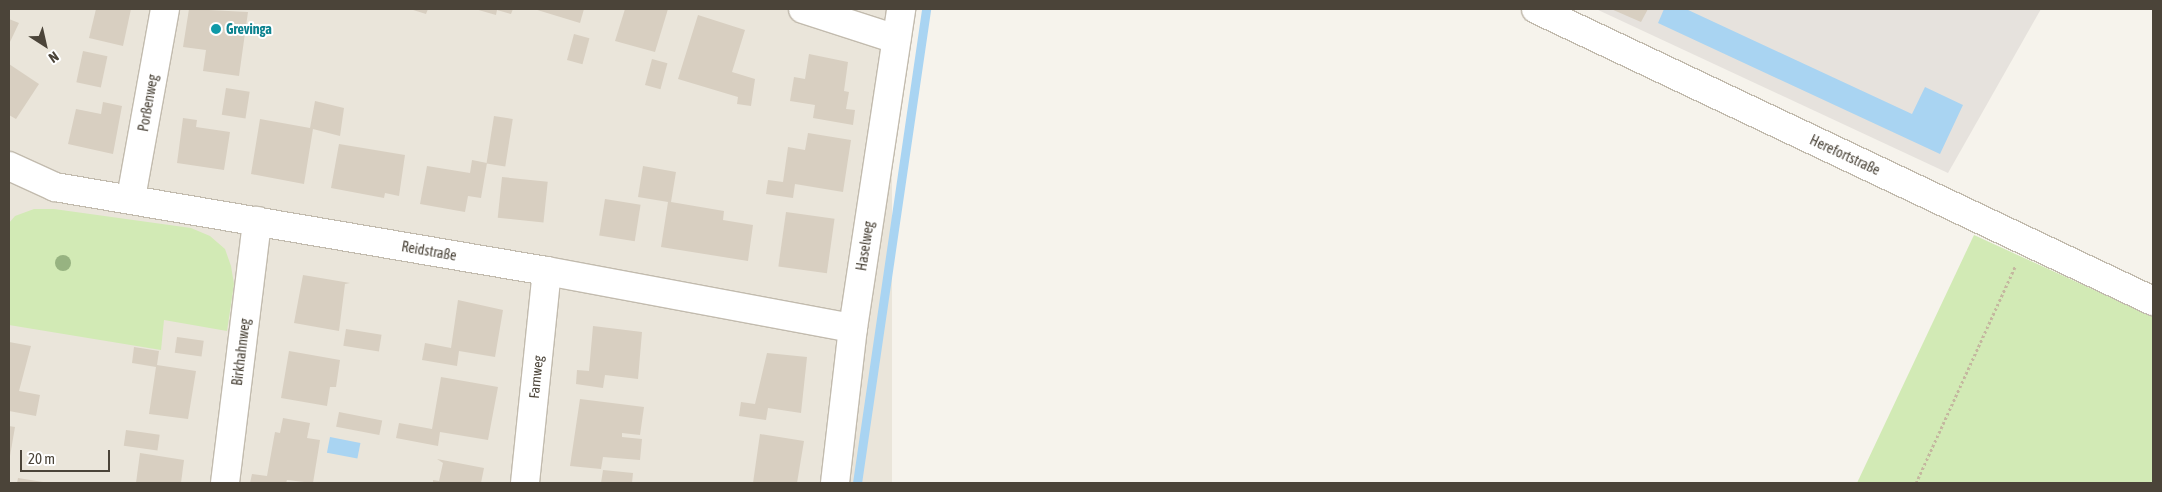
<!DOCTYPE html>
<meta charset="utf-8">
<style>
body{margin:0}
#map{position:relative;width:2162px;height:492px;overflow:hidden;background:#f6f3ec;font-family:"Asap Condensed",sans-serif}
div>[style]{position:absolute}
.residential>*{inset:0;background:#eae5da;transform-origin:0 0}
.industrial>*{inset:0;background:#e6e2dd}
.green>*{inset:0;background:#d2eab5}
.water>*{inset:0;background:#a9d4f2;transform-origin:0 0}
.stream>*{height:9px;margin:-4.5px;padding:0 4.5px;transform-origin:4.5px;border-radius:4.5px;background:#a9d4f2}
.building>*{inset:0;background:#d8cfc1;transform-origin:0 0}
.path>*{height:3px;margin-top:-1.5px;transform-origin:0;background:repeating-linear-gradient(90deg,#c4b79f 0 2.5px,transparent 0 5px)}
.roads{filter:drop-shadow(1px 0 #c2bbae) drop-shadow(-1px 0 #c2bbae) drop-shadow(0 1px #c2bbae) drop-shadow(0 -1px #c2bbae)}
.minor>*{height:28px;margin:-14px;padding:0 14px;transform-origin:14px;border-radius:14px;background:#fff}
.trees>*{width:16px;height:16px;margin:-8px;border-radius:50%;background:#97b381}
.dots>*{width:14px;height:14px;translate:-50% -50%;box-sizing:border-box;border:2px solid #fff;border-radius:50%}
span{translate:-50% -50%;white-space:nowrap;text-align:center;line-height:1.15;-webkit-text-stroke:4px #fff;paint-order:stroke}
.culture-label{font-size:14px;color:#0d838f;font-weight:700}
.left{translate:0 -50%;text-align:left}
.street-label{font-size:14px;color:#4b4439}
.frame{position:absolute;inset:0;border:10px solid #4b4439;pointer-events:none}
.north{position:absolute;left:20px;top:20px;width:50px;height:50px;-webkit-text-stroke:4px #fff;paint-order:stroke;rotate:145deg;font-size:14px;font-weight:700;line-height:20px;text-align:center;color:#4b4439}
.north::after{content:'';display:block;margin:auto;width:18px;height:22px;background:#4b4439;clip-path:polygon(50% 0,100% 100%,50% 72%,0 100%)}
.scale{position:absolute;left:20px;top:450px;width:90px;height:22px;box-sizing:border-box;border:2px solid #4b4439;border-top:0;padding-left:6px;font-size:15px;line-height:18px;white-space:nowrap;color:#4b4439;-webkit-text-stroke:4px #fff;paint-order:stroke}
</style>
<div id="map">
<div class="residential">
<i style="left:9px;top:9px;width:883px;height:474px"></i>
</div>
<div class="industrial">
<i style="clip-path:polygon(1596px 9px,2041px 9px,1948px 173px)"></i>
</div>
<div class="green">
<i style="clip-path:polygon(34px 209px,54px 209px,191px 228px,210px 236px,225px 249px,231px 266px,234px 284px,227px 331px,164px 320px,161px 350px,9px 325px,9px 223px,15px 216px)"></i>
<i style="clip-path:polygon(1974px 235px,2153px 317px,2153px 483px,1857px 483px)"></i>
</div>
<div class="water">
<i style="clip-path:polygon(1664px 9px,1686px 9px,1912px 114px,1925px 87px,1963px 105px,1940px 154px,1658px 23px)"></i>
<i style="left:330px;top:437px;width:31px;height:16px;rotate:11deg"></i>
</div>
<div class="stream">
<i style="left:857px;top:483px;width:479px;rotate:-81.7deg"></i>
</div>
<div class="building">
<i style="clip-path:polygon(96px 9px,131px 9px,123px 46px,89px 38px)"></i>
<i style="clip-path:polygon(189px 9px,248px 12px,239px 76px,203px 71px,206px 50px,183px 47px)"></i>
<i style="clip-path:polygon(410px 9px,428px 9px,426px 14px)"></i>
<i style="clip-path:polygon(475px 9px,513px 9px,511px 14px,497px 10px,496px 15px)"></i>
<i style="clip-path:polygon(534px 9px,584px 9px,580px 23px)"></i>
<i style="clip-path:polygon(625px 9px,668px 9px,655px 52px,615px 41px)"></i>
<i style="clip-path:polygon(1611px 9px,1648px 9px,1641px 22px)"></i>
<i style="clip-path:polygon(698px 15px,745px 30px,732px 72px,755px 79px,751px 106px,737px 104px,738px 97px,678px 79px)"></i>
<i style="clip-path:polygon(9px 19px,19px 23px,9px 44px)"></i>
<i style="left:574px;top:34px;width:16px;height:27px;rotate:15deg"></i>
<i style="left:83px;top:51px;width:25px;height:32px;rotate:12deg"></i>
<i style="clip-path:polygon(809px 54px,848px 62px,844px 91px,849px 92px,846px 109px,855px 110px,853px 125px,813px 118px,815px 105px,790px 101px,794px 77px,805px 79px)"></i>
<i style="left:652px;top:59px;width:16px;height:27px;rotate:15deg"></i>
<i style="clip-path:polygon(9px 64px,39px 84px,16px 119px,9px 115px)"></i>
<i style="left:226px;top:88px;width:24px;height:27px;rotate:9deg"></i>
<i style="clip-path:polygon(315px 101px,344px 108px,340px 136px,313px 129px,304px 184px,251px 174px,260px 119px,310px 128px)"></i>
<i style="clip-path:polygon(103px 102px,122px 106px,113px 154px,68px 144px,76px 109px,101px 114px)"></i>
<i style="left:494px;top:116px;width:19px;height:48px;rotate:9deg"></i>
<i style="clip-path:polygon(183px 118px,197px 120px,196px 127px,230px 132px,224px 170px,177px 163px)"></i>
<i style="clip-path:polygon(808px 133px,851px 140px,843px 192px,795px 184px,793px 198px,766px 194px,768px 180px,783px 182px,788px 147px,805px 150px)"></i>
<i style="clip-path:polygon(339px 144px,405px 155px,399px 196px,385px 193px,384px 198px,331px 188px)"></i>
<i style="clip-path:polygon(472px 160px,487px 163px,481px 198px,468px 196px,465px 212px,420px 204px,427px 166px,470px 173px)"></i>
<i style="clip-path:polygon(643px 166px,676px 172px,671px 202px,724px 211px,723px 220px,753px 225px,748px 261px,661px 247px,668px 202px,638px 197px)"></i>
<i style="left:502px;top:177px;width:46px;height:41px;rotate:6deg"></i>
<i style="left:605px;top:199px;width:36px;height:37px;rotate:9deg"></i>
<i style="left:786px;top:212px;width:49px;height:55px;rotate:8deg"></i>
<i style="clip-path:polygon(303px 275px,350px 283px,345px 284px,339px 331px,294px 323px)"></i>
<i style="clip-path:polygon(458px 300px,503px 310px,495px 357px,459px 351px,457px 366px,422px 360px,425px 343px,451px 348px)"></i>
<i style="clip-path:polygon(593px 326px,642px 332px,638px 379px,605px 375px,603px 388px,576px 384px,577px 370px,589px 371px)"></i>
<i style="left:346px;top:329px;width:36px;height:17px;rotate:9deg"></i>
<i style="left:177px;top:337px;width:27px;height:16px;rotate:8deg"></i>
<i style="clip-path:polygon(9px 342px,31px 346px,19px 391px,40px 395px,36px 416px,9px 411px)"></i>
<i style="clip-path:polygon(134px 347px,159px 351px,157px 365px,196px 371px,188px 419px,149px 414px,156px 367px,132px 363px)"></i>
<i style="clip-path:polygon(289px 351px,340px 360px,336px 387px,330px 387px,327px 406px,281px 398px)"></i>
<i style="clip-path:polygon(767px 353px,807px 357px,801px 413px,768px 408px,766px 420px,739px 416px,741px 402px,755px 404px)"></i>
<i style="clip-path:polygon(441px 377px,498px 387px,488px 440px,440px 432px,438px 446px,396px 438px,399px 423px,432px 429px)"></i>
<i style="clip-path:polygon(580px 399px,644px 407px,640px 435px,622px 433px,622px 437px,642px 439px,640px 460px,603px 457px,601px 469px,570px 466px)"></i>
<i style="left:339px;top:412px;width:44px;height:15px;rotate:11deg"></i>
<i style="clip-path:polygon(283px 418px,310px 423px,307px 438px,320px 440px,313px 483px,287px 480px,286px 483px,250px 483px,252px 474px,267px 476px,275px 432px,280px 433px)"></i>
<i style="clip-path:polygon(9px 426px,15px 427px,10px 456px,9px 456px)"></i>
<i style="left:126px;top:430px;width:34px;height:16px;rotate:8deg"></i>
<i style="clip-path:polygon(760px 434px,804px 441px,797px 483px,753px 483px)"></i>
<i style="clip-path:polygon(140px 453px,184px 460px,181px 483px,136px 483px)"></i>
<i style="clip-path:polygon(437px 459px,484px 468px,481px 483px,433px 483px,433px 480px,439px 481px,443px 463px)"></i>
<i style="clip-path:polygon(603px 470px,633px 473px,632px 483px,601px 483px)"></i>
<i style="clip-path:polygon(18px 478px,43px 482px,43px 483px,17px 483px)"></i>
</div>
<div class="path">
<i style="left:1916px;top:483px;width:238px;rotate:-65.4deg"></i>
</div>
<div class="roads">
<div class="minor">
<i style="left:803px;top:9px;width:98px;rotate:17.9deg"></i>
<i style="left:1536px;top:9px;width:683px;rotate:25.33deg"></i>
<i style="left:9px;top:166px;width:51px;rotate:24.5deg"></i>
<i style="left:55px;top:187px;width:499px;rotate:9.7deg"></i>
<i style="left:547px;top:271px;width:311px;rotate:10.6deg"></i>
<i style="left:131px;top:198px;width:192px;rotate:-79.8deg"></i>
<i style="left:225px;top:483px;width:264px;rotate:-83deg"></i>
<i style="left:525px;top:483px;width:213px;rotate:-84.1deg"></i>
<i style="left:835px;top:483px;width:156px;rotate:-83.4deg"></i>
<i style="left:853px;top:328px;width:323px;rotate:-81.4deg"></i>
</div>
</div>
<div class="trees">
<i style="left:63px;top:263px"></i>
</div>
<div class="dots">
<i style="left:216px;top:29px;background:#0f9aa8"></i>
</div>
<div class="culture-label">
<span class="left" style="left:226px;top:29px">Grevinga</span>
</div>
<div class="street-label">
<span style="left:148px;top:103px;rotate:-80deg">Porßenweg</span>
<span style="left:1845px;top:155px;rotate:25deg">Herefortstraße</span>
<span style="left:865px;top:246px;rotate:-81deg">Haselweg</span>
<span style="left:429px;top:251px;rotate:10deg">Reidstraße</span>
<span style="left:241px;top:352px;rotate:-83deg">Birkhahnweg</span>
<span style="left:536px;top:377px;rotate:-84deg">Farnweg</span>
</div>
<div class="frame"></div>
<div class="north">N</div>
<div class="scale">20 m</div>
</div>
